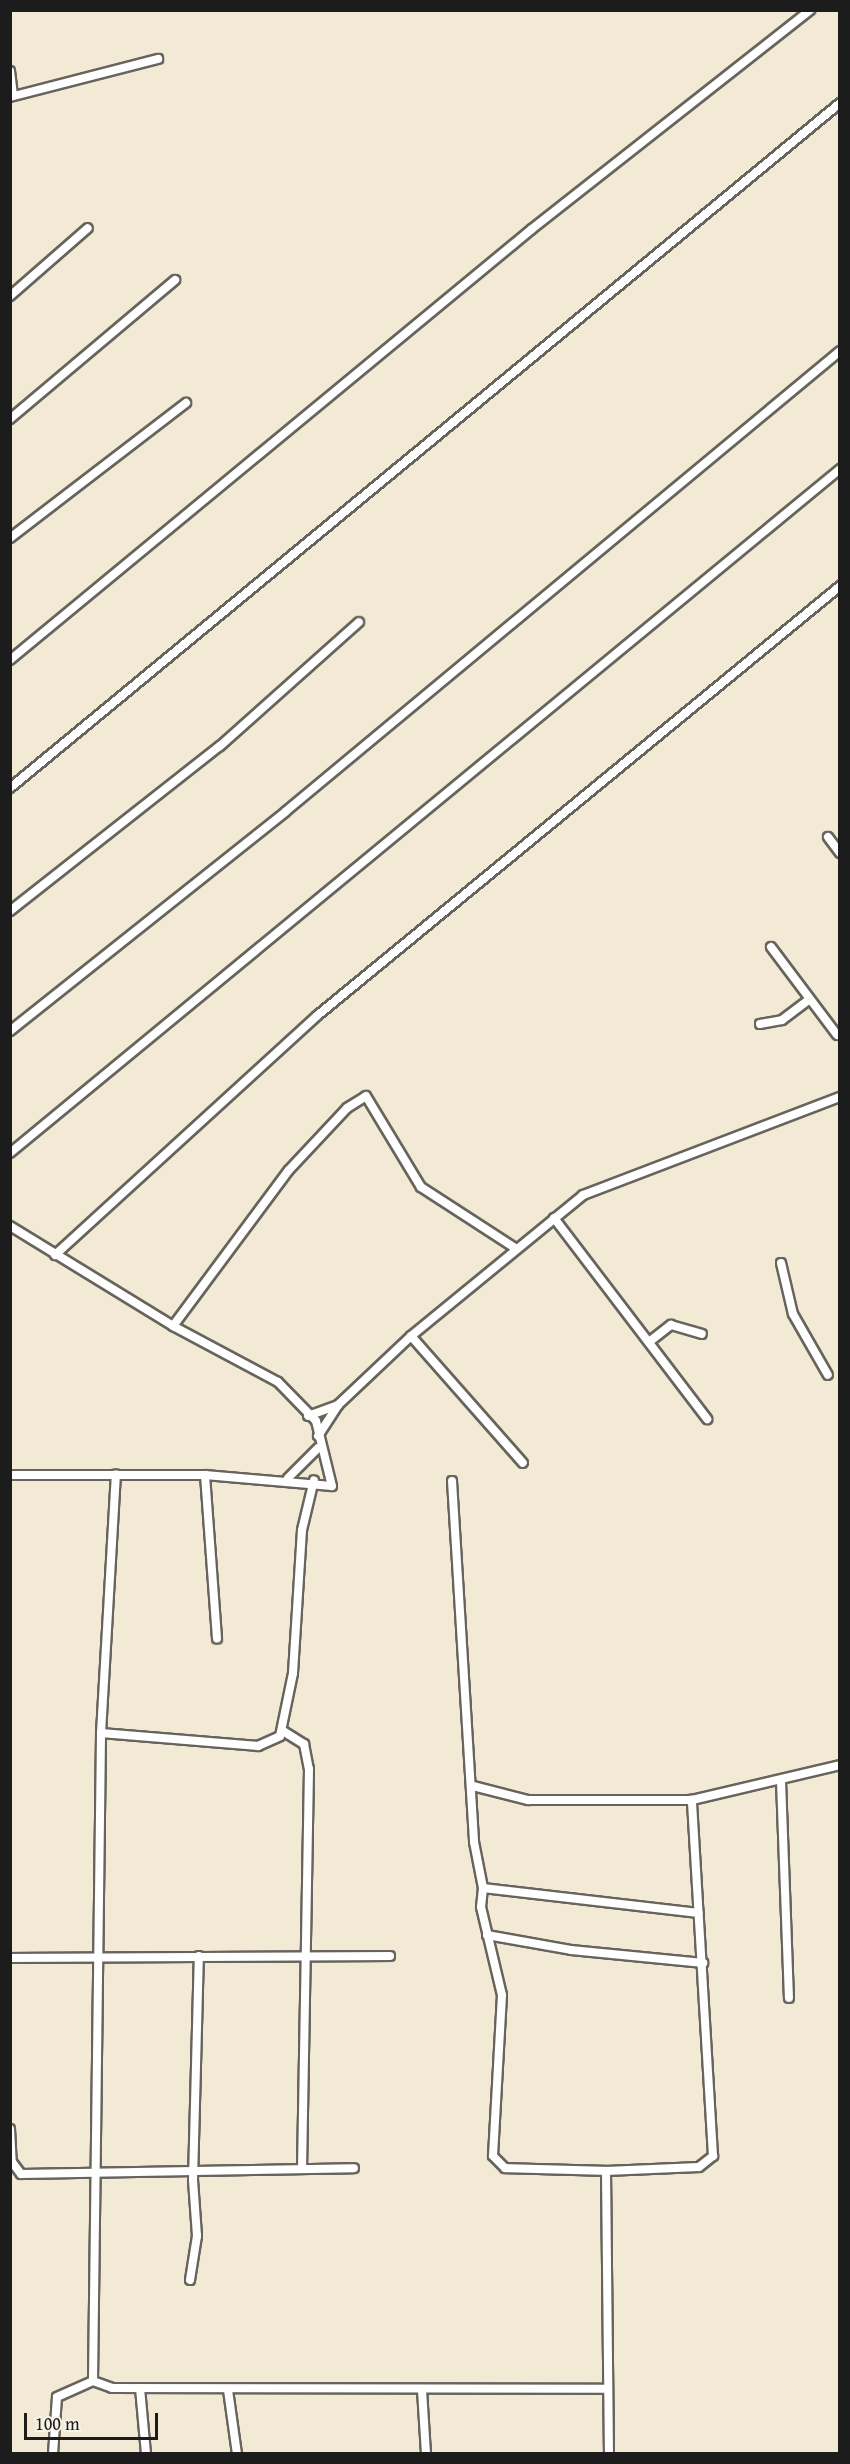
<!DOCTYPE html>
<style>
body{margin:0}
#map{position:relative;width:850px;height:2464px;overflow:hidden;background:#f3ead5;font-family:"Gentium Book Plus",serif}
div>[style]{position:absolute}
.roads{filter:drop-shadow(2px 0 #67645d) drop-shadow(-2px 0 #67645d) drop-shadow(0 2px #67645d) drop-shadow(0 -2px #67645d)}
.street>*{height:8px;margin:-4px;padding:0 4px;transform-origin:4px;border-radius:4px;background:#fff}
span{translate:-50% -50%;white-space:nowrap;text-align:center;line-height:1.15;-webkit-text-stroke:4.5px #f7f3e8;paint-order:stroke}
.frame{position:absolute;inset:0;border:12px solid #1c1c1c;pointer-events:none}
.scale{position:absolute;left:24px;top:2413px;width:134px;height:27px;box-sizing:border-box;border:3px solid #1c1c1c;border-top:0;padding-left:8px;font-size:18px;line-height:21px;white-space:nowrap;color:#1c1c1c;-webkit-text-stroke:4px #f7f3e8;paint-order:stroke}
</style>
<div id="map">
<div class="roads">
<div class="street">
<i style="left:10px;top:71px;width:25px;rotate:83deg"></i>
<i style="left:10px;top:97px;width:153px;rotate:-14.4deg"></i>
<i style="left:10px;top:296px;width:103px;rotate:-41.1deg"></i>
<i style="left:10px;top:419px;width:216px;rotate:-40.1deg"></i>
<i style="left:10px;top:538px;width:222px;rotate:-37.5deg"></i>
<i style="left:10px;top:660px;width:677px;rotate:-39.55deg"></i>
<i style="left:532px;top:229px;width:354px;rotate:-38.2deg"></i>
<i style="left:10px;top:788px;width:1076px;rotate:-39.53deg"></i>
<i style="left:828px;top:837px;width:20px;rotate:53deg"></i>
<i style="left:10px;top:911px;width:267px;rotate:-38.2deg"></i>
<i style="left:220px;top:746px;width:186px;rotate:-41.7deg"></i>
<i style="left:771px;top:947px;width:110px;rotate:53.1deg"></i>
<i style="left:760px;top:1024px;width:22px;rotate:-10deg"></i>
<i style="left:782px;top:1020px;width:34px;rotate:-37deg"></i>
<i style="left:10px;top:1031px;width:352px;rotate:-38.5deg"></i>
<i style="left:285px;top:812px;width:721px;rotate:-39.71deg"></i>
<i style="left:10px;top:1153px;width:1076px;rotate:-39.49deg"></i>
<i style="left:554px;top:1218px;width:253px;rotate:52.7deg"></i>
<i style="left:10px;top:1226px;width:191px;rotate:31.5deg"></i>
<i style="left:173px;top:1326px;width:119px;rotate:28.1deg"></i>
<i style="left:278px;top:1382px;width:54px;rotate:45.7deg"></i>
<i style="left:316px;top:1421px;width:67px;rotate:76.2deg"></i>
<i style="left:55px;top:1255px;width:356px;rotate:-42.4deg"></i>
<i style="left:318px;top:1015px;width:676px;rotate:-39.41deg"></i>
<i style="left:781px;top:1263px;width:52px;rotate:76.8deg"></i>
<i style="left:793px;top:1314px;width:70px;rotate:60.2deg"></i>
<i style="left:173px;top:1326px;width:194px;rotate:-53.4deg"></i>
<i style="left:289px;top:1170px;width:85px;rotate:-46.9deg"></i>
<i style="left:347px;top:1108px;width:22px;rotate:-32deg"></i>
<i style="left:366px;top:1096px;width:106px;rotate:58.9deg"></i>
<i style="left:421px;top:1187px;width:112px;rotate:33deg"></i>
<i style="left:411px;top:1336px;width:169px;rotate:48.6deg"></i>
<i style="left:649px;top:1342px;width:28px;rotate:-38deg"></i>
<i style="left:671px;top:1325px;width:32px;rotate:16deg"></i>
<i style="left:308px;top:1416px;width:32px;rotate:-20deg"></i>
<i style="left:318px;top:1436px;width:37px;rotate:-57deg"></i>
<i style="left:338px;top:1405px;width:100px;rotate:-43.4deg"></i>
<i style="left:411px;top:1336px;width:222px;rotate:-39.3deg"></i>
<i style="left:583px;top:1195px;width:275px;rotate:-20.9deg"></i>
<i style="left:10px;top:1475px;width:195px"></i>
<i style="left:205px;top:1475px;width:127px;rotate:5deg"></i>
<i style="left:205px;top:1475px;width:164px;rotate:85.8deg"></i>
<i style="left:288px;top:1478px;width:42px;rotate:-45deg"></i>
<i style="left:452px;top:1481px;width:362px;rotate:86.5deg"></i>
<i style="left:474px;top:1842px;width:47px;rotate:78.9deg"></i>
<i style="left:483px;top:1888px;width:19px;rotate:96deg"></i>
<i style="left:481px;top:1907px;width:90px;rotate:76.6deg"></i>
<i style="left:502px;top:1995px;width:161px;rotate:93.2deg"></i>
<i style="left:493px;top:2156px;width:17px;rotate:45deg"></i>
<i style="left:505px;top:2168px;width:101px;rotate:1.7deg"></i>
<i style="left:606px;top:2171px;width:283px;rotate:89.4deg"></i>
<i style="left:283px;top:1731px;width:25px;rotate:32deg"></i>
<i style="left:304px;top:1744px;width:25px;rotate:79deg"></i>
<i style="left:309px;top:1769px;width:398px;rotate:91deg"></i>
<i style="left:101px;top:1733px;width:158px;rotate:4.7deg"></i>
<i style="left:258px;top:1746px;width:24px;rotate:-24deg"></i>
<i style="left:280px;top:1736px;width:64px;rotate:-78.3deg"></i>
<i style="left:293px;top:1673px;width:143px;rotate:-86.4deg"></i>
<i style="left:302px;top:1530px;width:51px;rotate:-76.5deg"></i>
<i style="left:781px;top:1781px;width:217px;rotate:87.9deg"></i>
<i style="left:473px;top:1786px;width:57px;rotate:14.3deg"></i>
<i style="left:528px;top:1800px;width:164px"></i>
<i style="left:692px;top:1800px;width:152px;rotate:-13.3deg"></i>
<i style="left:483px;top:1888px;width:217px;rotate:6.6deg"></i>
<i style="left:487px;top:1935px;width:85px;rotate:10.1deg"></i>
<i style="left:571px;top:1950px;width:133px;rotate:5.6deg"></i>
<i style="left:10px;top:1958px;width:380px;rotate:-0.3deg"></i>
<i style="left:10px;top:2129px;width:33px;rotate:87deg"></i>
<i style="left:12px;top:2162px;width:15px;rotate:53deg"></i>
<i style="left:21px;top:2174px;width:333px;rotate:-1deg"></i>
<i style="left:606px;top:2171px;width:93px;rotate:-2.5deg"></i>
<i style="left:699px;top:2167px;width:18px;rotate:-38deg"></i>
<i style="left:713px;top:2156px;width:357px;rotate:-93.4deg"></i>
<i style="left:190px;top:2280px;width:45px;rotate:-81deg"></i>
<i style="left:197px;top:2236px;width:56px;rotate:-94.1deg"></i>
<i style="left:193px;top:2180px;width:224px;rotate:-88.5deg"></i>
<i style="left:93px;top:2381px;width:648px;rotate:-89.29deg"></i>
<i style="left:101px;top:1733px;width:259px;rotate:-86.7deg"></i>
<i style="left:93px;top:2381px;width:20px;rotate:20deg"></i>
<i style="left:112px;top:2388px;width:495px;rotate:0.1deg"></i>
<i style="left:140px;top:2388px;width:66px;rotate:84.8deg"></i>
<i style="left:228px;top:2390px;width:65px;rotate:82deg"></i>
<i style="left:422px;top:2390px;width:64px;rotate:86.4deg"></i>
<i style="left:53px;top:2454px;width:57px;rotate:-86deg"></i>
<i style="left:57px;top:2397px;width:39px;rotate:-24deg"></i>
</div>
</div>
<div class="frame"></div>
<div class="scale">100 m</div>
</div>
